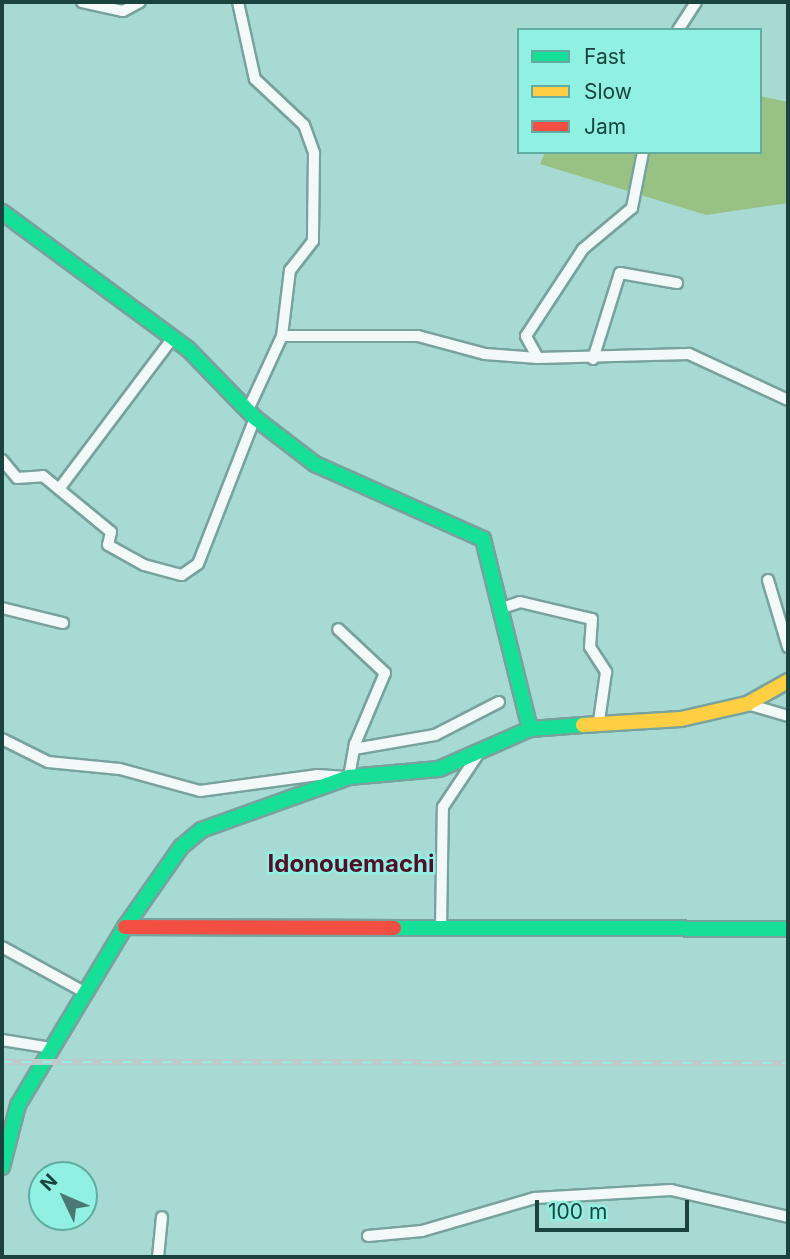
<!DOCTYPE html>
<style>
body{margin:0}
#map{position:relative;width:790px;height:1259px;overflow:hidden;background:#a6dad3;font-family:Inter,sans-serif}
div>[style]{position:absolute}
.forest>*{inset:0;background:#98c184}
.roads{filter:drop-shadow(2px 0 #77a29d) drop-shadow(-2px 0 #77a29d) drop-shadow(0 2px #77a29d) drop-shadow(0 -2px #77a29d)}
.street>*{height:10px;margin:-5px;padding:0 5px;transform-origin:5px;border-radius:5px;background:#f2f9f8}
.fast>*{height:14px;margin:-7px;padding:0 7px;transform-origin:7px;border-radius:7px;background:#16e098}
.slow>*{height:14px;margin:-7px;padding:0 7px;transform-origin:7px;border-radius:7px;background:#ffcf43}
.jam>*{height:14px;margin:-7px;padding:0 7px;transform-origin:7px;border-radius:7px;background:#f24e42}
.rail>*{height:6px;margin-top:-3px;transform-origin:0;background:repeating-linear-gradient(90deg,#90f0e2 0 10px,#bcccca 0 20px);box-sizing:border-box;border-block:2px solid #bcccca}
span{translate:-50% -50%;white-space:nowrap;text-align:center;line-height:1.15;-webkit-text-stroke:5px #90f0e2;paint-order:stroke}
.quarter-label{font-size:24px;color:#520e27;font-weight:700}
.frame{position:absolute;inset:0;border:4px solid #1a433d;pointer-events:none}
.legend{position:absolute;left:517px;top:28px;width:245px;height:126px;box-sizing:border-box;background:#90f0e2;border:2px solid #61aba0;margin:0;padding:9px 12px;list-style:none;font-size:21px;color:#1a433d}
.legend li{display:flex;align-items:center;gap:14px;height:35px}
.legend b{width:35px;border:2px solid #61aba0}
.north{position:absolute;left:28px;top:1161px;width:70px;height:70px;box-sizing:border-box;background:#90f0e2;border:2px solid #61aba0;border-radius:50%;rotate:314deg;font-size:19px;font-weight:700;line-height:28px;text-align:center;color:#1a433d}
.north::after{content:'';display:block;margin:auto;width:24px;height:32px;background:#4b7872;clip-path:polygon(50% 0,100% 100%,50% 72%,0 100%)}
.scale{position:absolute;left:535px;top:1200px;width:154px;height:32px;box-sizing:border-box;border:4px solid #1a433d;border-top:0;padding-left:9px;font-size:21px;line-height:24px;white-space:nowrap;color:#1a433d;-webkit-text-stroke:5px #90f0e2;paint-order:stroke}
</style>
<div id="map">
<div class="forest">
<i style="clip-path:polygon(760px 96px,788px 102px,788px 203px,706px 215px,540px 164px,545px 152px,760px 152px)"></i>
</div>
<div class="roads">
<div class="street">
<i style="left:82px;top:2px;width:42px;rotate:12.4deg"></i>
<i style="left:123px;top:11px;width:19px;rotate:-28deg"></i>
<i style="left:238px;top:2px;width:79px;rotate:77.6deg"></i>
<i style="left:255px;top:79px;width:67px;rotate:43.2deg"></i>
<i style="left:304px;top:125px;width:30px;rotate:70deg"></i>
<i style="left:314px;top:153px;width:88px;rotate:90.7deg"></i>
<i style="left:313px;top:241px;width:37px;rotate:128deg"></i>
<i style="left:290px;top:270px;width:66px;rotate:96.9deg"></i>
<i style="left:282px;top:336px;width:81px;rotate:114.7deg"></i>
<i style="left:678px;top:30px;width:33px;rotate:-57deg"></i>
<i style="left:282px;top:336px;width:136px"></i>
<i style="left:418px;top:336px;width:69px;rotate:15deg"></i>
<i style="left:485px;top:354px;width:53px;rotate:4.3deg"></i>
<i style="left:538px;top:358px;width:151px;rotate:-1.5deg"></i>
<i style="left:689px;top:354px;width:109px;rotate:24.9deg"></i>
<i style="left:538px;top:358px;width:25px;rotate:-119deg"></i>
<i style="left:526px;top:336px;width:104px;rotate:-56.8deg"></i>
<i style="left:583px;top:249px;width:64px;rotate:-39.9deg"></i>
<i style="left:632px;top:208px;width:57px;rotate:-78.9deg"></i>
<i style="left:593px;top:359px;width:90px;rotate:-72.6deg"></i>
<i style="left:620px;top:273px;width:58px;rotate:10deg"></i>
<i style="left:2px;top:460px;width:23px;rotate:50deg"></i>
<i style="left:17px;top:478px;width:26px;rotate:-4deg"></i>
<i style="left:43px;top:476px;width:88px;rotate:39.5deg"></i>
<i style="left:111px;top:532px;width:13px;rotate:103deg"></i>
<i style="left:108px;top:545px;width:41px;rotate:29.1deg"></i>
<i style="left:144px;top:565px;width:39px;rotate:15deg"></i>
<i style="left:182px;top:575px;width:19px;rotate:-35deg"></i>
<i style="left:198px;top:564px;width:157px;rotate:-68.7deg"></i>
<i style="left:59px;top:489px;width:188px;rotate:-53deg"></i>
<i style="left:768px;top:580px;width:70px;rotate:73.4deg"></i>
<i style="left:2px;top:608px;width:63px;rotate:13.8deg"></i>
<i style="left:502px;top:608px;width:19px;rotate:-18deg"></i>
<i style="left:520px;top:602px;width:74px;rotate:13.3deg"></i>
<i style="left:592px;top:619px;width:28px;rotate:94deg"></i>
<i style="left:590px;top:647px;width:30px;rotate:57deg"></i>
<i style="left:606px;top:672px;width:49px;rotate:98.1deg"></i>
<i style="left:747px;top:704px;width:43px;rotate:16.3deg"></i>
<i style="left:2px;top:739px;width:51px;rotate:26.6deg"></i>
<i style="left:48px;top:762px;width:72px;rotate:5.6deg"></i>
<i style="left:120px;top:769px;width:83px;rotate:15.4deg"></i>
<i style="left:200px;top:791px;width:119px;rotate:-7.7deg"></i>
<i style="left:318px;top:775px;width:31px;rotate:4deg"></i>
<i style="left:349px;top:777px;width:34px;rotate:-80deg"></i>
<i style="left:355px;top:744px;width:77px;rotate:-67.1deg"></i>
<i style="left:385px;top:673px;width:64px;rotate:-136.9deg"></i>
<i style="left:354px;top:749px;width:82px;rotate:-9.8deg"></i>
<i style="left:435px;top:735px;width:72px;rotate:-27.3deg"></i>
<i style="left:441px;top:928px;width:121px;rotate:-89.1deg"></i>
<i style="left:443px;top:807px;width:69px;rotate:-56.3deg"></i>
<i style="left:2px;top:947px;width:96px;rotate:28.7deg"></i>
<i style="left:2px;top:1040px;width:51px;rotate:9.1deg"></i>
<i style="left:368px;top:1236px;width:54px;rotate:-5.3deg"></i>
<i style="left:422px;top:1231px;width:118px;rotate:-16.3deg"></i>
<i style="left:535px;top:1198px;width:136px;rotate:-3.4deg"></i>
<i style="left:671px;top:1190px;width:120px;rotate:13deg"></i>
<i style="left:158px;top:1257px;width:40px;rotate:-84.3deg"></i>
</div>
<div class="fast">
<i style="left:2px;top:212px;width:232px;rotate:36.4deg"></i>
<i style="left:189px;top:350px;width:95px;rotate:45.9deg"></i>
<i style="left:255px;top:418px;width:76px;rotate:37.5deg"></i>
<i style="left:315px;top:464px;width:184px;rotate:24.1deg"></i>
<i style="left:483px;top:539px;width:196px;rotate:76.1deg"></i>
<i style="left:394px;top:928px;width:394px;rotate:0.1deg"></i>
<i style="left:2px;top:1167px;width:64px;rotate:-75.5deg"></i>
<i style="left:18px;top:1105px;width:208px;rotate:-59deg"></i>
<i style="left:125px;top:927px;width:98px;rotate:-55deg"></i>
<i style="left:181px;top:847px;width:26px;rotate:-40deg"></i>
<i style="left:201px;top:830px;width:157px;rotate:-19.7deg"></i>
<i style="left:349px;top:777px;width:90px;rotate:-5.1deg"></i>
<i style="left:439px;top:769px;width:99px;rotate:-23.7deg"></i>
<i style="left:530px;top:729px;width:53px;rotate:-4.3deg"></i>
</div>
<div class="slow">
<i style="left:583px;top:725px;width:98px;rotate:-3.5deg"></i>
<i style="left:681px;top:719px;width:68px;rotate:-12.8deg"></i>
<i style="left:747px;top:704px;width:47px;rotate:-29.3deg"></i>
</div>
<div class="jam">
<i style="left:125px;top:927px;width:269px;rotate:0.2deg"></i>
</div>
</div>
<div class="rail">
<i style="left:2px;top:1062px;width:786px;rotate:0.07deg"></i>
</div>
<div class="quarter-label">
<span style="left:351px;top:864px">Idonouemachi</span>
</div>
<div class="frame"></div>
<ul class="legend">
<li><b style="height:9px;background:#16e098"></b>Fast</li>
<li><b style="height:9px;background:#ffcf43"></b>Slow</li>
<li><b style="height:9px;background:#f24e42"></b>Jam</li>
</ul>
<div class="north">N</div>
<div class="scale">100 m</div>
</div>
